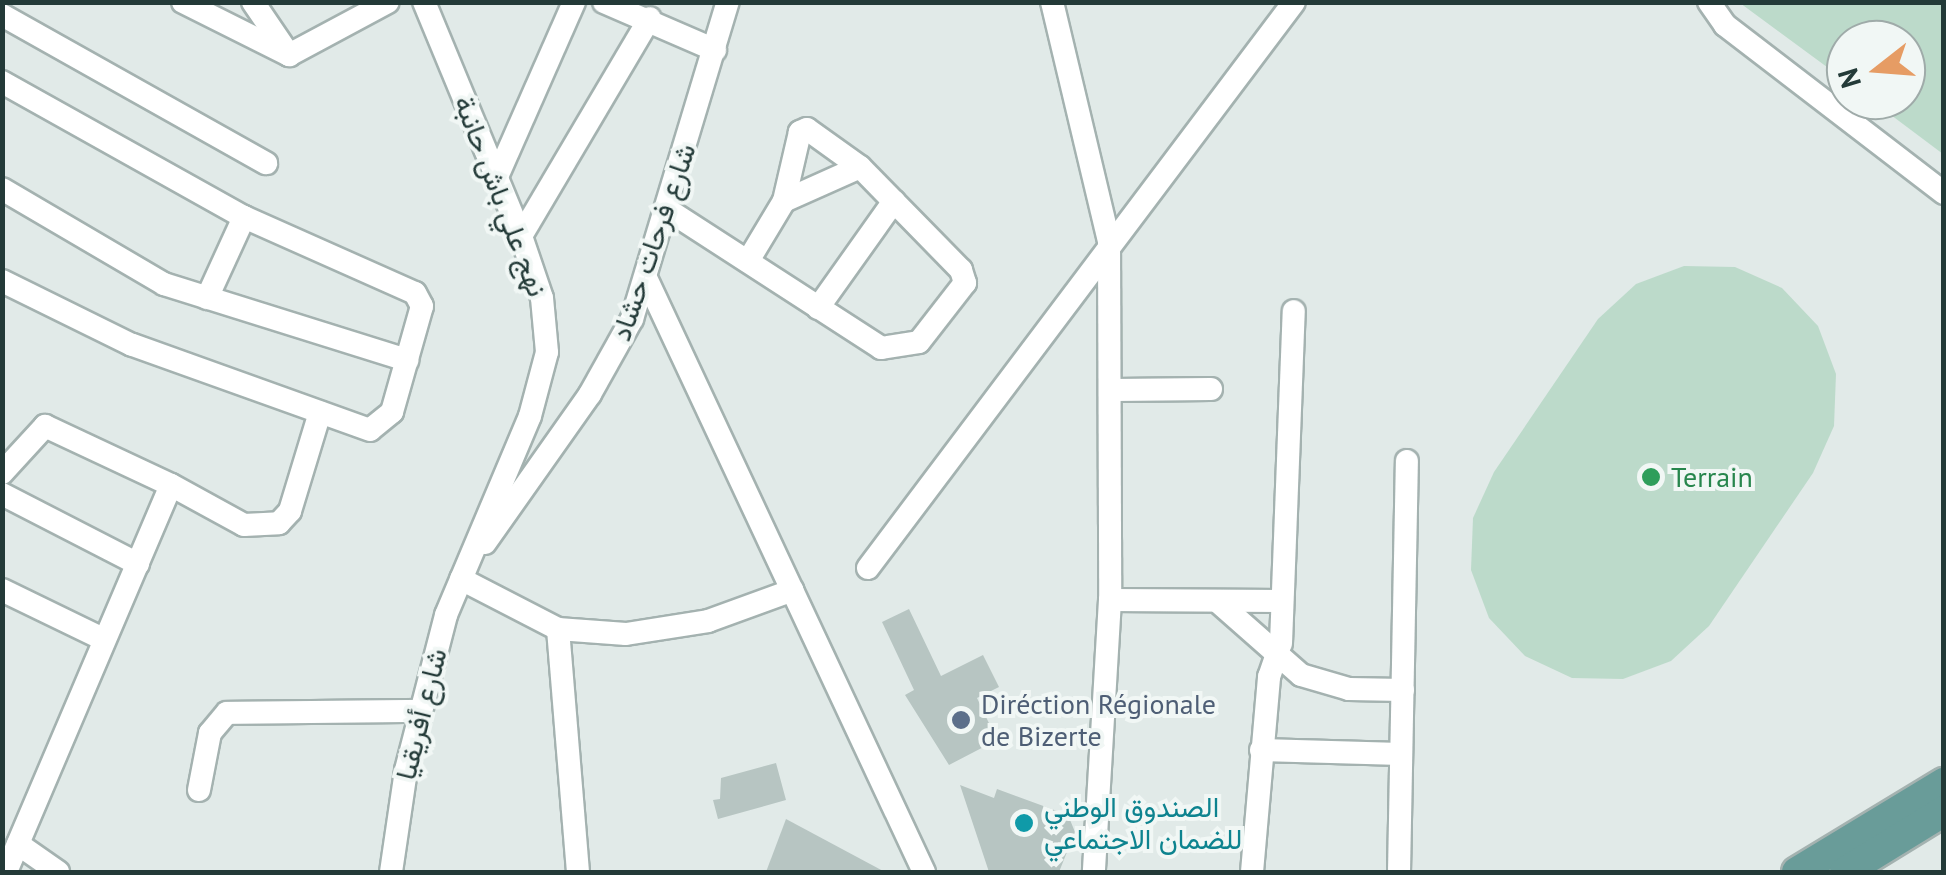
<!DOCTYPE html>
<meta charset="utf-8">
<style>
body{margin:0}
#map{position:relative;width:1946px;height:875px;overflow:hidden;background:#e1eae8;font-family:"PT Sans",Vazirmatn,sans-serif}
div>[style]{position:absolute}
.green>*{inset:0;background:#bcdaca}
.building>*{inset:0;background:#b7c5c2}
.roads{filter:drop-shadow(2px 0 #a4b2b0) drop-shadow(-2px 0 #a4b2b0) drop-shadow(0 2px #a4b2b0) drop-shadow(0 -2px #a4b2b0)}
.minor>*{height:22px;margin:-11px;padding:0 11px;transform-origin:11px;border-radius:11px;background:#fff}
.major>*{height:30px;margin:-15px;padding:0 15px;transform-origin:15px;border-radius:15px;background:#699c99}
.dots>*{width:28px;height:28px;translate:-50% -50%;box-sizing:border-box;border:5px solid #f1f7f5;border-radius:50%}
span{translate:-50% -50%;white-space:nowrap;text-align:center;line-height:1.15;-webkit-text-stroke:8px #f1f7f5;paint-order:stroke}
.street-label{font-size:28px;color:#233a38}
.leisure-label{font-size:28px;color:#27864d}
.left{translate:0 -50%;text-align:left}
.service-label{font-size:28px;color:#4e5e75}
.culture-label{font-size:28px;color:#0d838f}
.frame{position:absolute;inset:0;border:5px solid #233a38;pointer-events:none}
.north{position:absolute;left:1826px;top:20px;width:100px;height:100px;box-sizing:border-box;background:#f1f7f5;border:2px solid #9faba9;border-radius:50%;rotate:253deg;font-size:28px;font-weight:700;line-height:40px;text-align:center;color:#233a38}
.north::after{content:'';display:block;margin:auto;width:35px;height:45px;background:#e69c64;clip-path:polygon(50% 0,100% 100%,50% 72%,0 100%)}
</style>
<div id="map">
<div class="green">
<i style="clip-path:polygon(1740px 3px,1943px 3px,1943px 154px,1871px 100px,1906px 100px,1906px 40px,1846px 40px,1846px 81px)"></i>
<i style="clip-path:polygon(1684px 266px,1735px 267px,1782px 288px,1818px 326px,1836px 374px,1834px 426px,1813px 473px,1709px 626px,1671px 661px,1623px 679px,1572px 678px,1525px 656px,1489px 618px,1471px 570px,1473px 518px,1494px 472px,1598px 319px,1636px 284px)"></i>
</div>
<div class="building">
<i style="clip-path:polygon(909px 609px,941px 676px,983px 655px,999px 687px,977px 698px,997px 740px,949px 765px,905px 695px,914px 690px,882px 622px)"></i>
<i style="clip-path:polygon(776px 763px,786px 800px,718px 819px,713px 800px,720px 799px,721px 778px)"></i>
<i style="clip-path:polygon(960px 785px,994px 798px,997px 789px,1068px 815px,1075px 832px,1059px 872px,989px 872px)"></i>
<i style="clip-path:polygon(786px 819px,885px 872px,766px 872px)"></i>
</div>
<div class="roads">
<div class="minor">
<i style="left:183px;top:2px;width:119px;rotate:26.6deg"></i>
<i style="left:289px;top:55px;width:112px;rotate:-28.2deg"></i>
<i style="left:253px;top:2px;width:64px;rotate:55.8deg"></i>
<i style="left:604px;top:2px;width:121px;rotate:23.4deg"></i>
<i style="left:1052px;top:2px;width:247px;rotate:76.6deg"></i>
<i style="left:1109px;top:242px;width:358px;rotate:89.8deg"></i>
<i style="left:1110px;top:600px;width:272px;rotate:93.4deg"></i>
<i style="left:1709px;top:2px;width:28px;rotate:55deg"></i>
<i style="left:1725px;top:25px;width:276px;rotate:37.5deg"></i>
<i style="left:2px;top:15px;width:303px;rotate:29.3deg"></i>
<i style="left:2px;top:82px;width:277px;rotate:29.2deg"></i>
<i style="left:244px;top:217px;width:187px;rotate:24deg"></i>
<i style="left:415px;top:293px;width:15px;rotate:62deg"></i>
<i style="left:422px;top:306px;width:110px;rotate:105.8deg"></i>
<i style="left:392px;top:412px;width:28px;rotate:141deg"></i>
<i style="left:370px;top:430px;width:253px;rotate:-160.3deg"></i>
<i style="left:132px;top:345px;width:145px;rotate:-153.8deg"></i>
<i style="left:496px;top:179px;width:193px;rotate:-66.2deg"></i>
<i style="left:2px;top:189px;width:188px;rotate:30.4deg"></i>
<i style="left:164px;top:284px;width:255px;rotate:17.4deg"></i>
<i style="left:784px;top:201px;width:83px;rotate:-24.1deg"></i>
<i style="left:668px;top:210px;width:254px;rotate:32.9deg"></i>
<i style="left:881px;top:348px;width:38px;rotate:-9deg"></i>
<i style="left:919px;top:342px;width:75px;rotate:-52.1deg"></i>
<i style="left:965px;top:283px;width:14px;rotate:-107deg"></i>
<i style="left:961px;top:270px;width:144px;rotate:-134.4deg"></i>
<i style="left:860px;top:167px;width:65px;rotate:-144.4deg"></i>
<i style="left:807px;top:129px;width:8px;rotate:157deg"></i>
<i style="left:800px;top:132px;width:71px;rotate:103.1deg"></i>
<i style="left:784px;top:201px;width:70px;rotate:121deg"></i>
<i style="left:521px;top:236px;width:253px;rotate:-59.4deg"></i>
<i style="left:646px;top:278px;width:656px;rotate:64.92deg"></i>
<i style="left:207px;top:298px;width:89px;rotate:-65.4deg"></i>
<i style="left:818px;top:308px;width:131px;rotate:-54.6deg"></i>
<i style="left:1114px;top:390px;width:97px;rotate:-0.6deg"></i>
<i style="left:2px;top:473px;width:64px;rotate:-47.5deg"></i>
<i style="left:45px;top:426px;width:139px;rotate:25.1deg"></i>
<i style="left:171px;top:485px;width:421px;rotate:113.1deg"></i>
<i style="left:171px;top:485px;width:83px;rotate:28.7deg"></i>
<i style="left:244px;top:525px;width:35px;rotate:-3deg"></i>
<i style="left:279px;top:523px;width:16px;rotate:-47deg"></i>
<i style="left:290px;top:511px;width:103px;rotate:-73.1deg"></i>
<i style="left:2px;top:494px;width:153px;rotate:27.2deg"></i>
<i style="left:485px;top:543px;width:182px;rotate:-54.8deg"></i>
<i style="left:590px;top:394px;width:86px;rotate:-60.8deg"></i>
<i style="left:632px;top:319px;width:331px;rotate:-73.2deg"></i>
<i style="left:868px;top:568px;width:708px;rotate:-53.03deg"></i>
<i style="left:461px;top:579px;width:109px;rotate:27.3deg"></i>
<i style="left:558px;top:629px;width:68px;rotate:4.2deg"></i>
<i style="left:626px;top:634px;width:83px;rotate:-9deg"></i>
<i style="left:708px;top:621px;width:90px;rotate:-20deg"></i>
<i style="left:2px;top:590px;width:112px;rotate:25.9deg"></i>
<i style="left:1110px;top:600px;width:172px;rotate:0.3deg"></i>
<i style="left:1217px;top:601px;width:112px;rotate:41.4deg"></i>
<i style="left:1301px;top:675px;width:50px;rotate:16.3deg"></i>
<i style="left:1349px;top:689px;width:54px;rotate:1.1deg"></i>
<i style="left:558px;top:629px;width:244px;rotate:85.3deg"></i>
<i style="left:1261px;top:750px;width:140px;rotate:1.6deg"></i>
<i style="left:199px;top:790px;width:58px;rotate:-79.1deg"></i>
<i style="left:210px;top:733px;width:26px;rotate:-50deg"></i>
<i style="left:227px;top:713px;width:192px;rotate:-0.6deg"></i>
<i style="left:18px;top:844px;width:49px;rotate:35deg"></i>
<i style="left:391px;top:872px;width:103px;rotate:-81.6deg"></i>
<i style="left:406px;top:770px;width:160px;rotate:-75.5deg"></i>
<i style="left:446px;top:615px;width:216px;rotate:-67.1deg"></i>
<i style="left:530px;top:416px;width:66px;rotate:-75.1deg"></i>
<i style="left:547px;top:352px;width:54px;rotate:-95.3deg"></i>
<i style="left:542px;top:298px;width:65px;rotate:-108.7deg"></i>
<i style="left:521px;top:236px;width:253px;rotate:-112.5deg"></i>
<i style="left:1252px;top:872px;width:196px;rotate:-85deg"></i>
<i style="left:1269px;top:677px;width:36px;rotate:-71deg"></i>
<i style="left:1281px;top:643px;width:332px;rotate:-87.8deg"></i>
<i style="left:1399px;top:872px;width:411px;rotate:-88.9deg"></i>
</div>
<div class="major">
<i style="left:1797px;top:872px;width:172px;rotate:-31.2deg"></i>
<i style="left:1845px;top:872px;width:116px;rotate:-31.6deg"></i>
</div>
</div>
<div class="dots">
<i style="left:1651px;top:477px;background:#2e9e5b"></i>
<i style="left:961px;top:720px;background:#5c6f8a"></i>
<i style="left:1024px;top:823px;background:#0f9aa8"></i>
</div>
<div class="street-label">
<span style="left:501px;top:196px;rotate:69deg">نهج علي باش حانبة</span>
<span style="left:653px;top:242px;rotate:-71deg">شارع فرحات حشاد</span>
<span style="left:421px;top:714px;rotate:-76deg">شارع أفريقيا</span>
</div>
<div class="leisure-label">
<span class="left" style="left:1671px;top:477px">Terrain</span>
</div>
<div class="service-label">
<span class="left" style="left:981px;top:720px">Diréction Régionale<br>de Bizerte</span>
</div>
<div class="culture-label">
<span class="left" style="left:1044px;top:823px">الصندوق الوطني<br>للضمان الاجتماعي</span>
</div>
<div class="frame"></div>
<div class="north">N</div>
</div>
